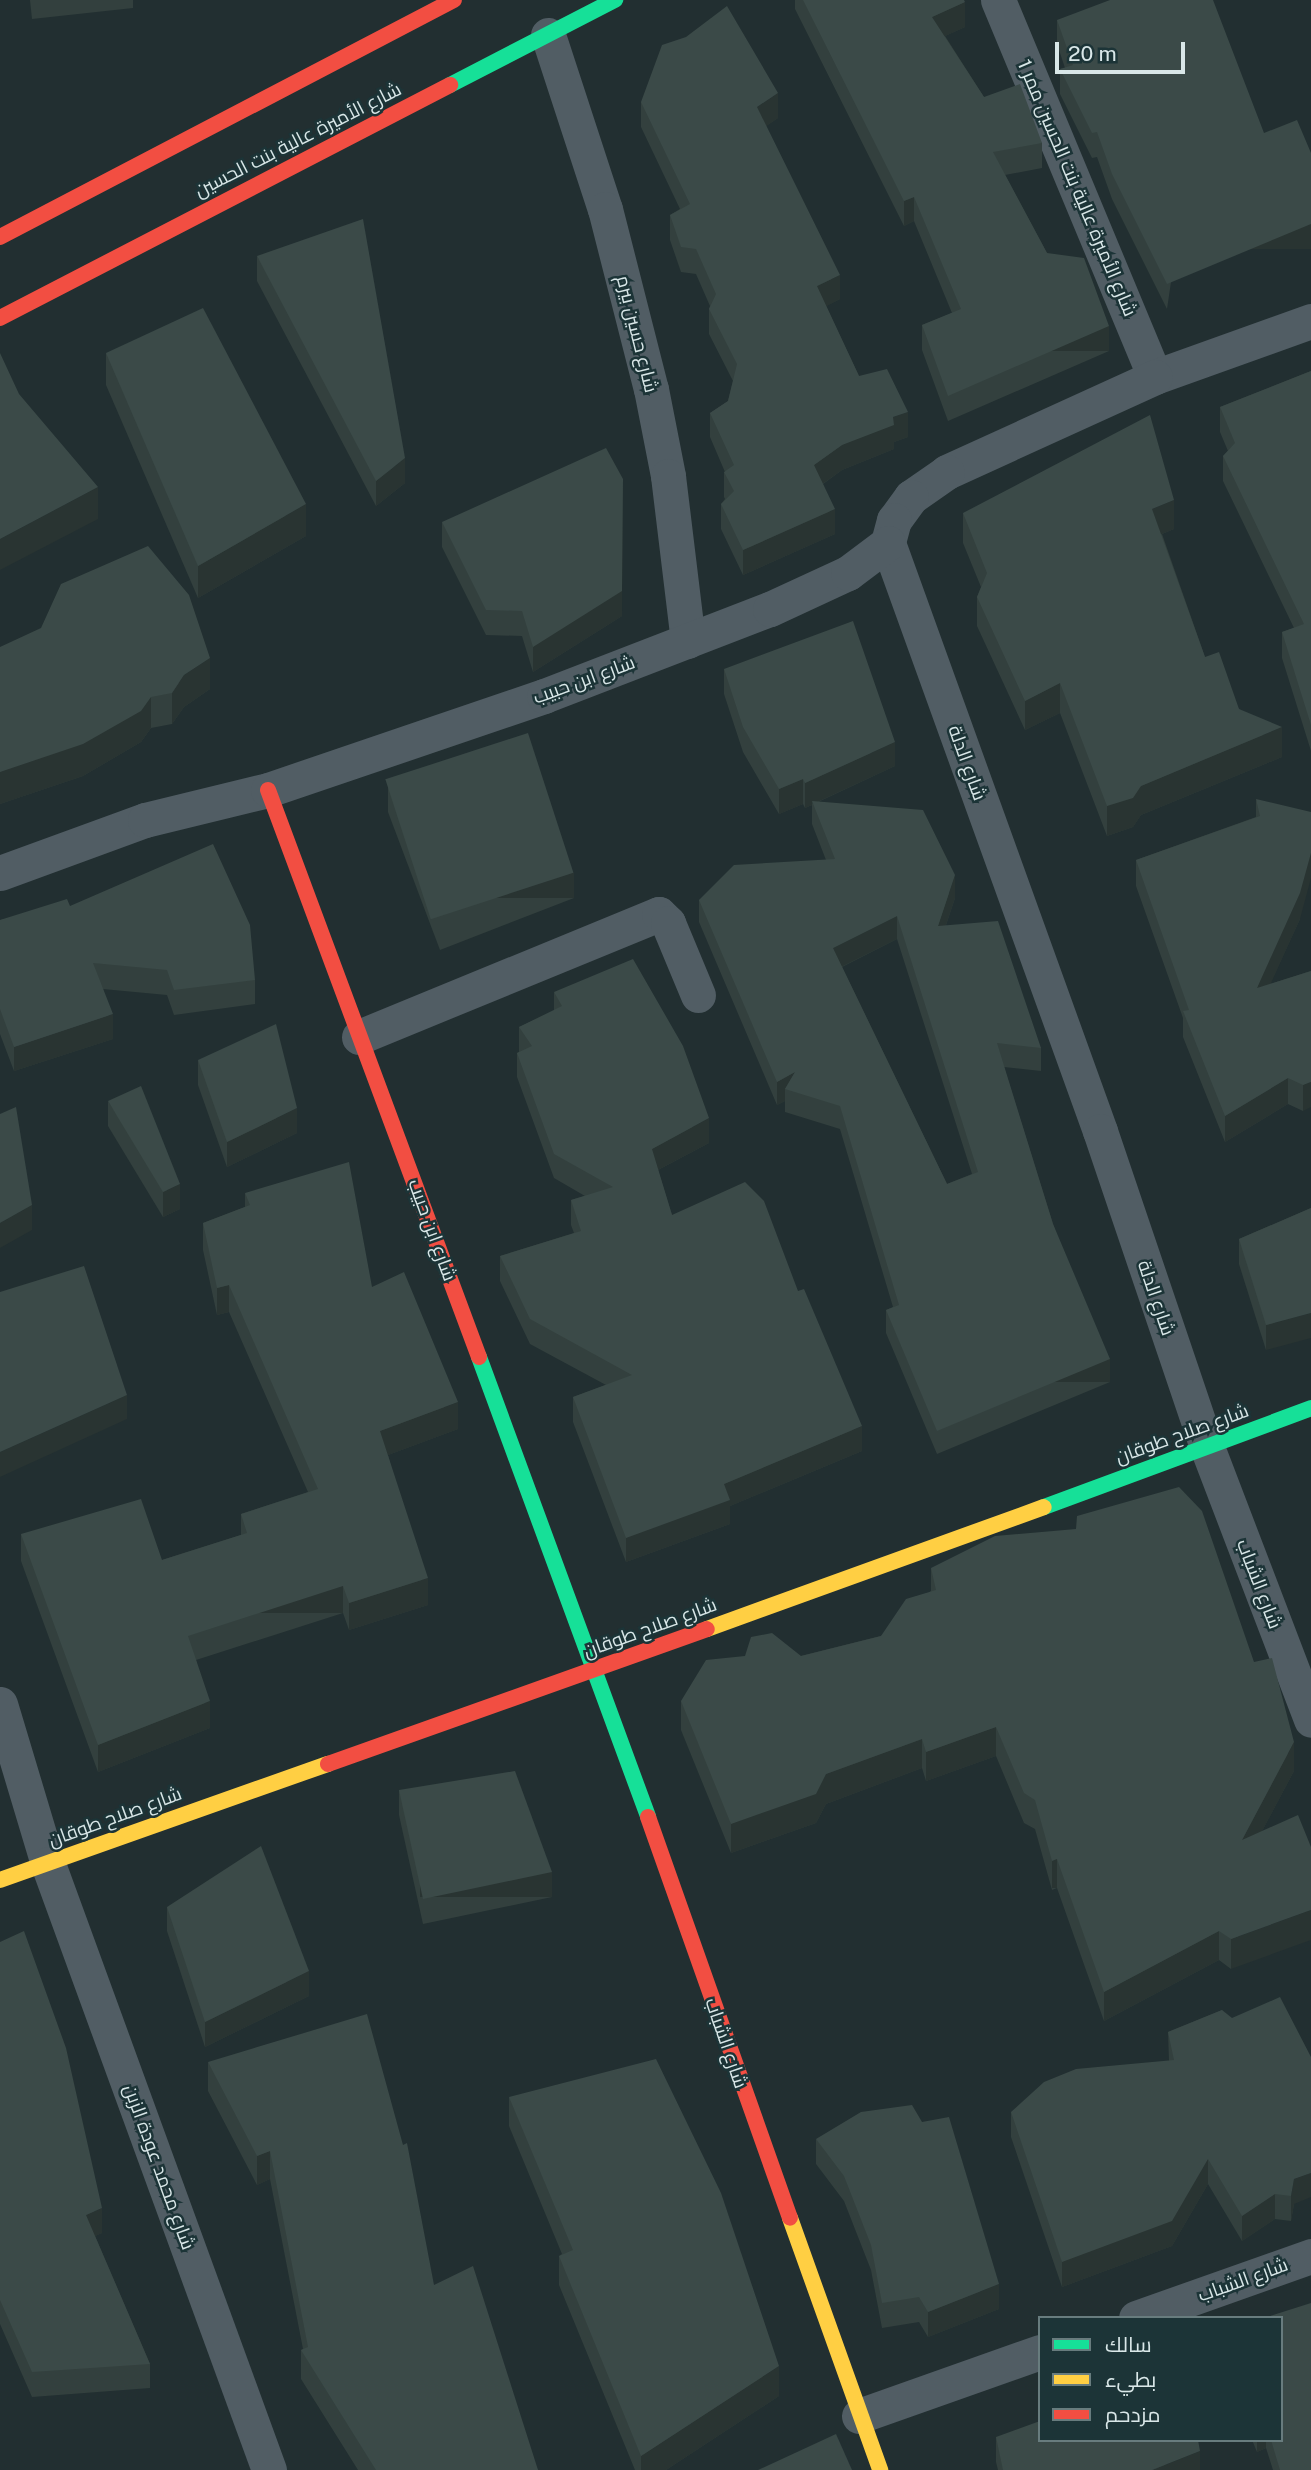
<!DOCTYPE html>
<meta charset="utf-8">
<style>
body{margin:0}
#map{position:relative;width:1311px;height:2470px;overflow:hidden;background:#222f31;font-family:"Public Sans",Cairo,sans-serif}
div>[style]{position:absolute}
.street>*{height:35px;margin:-17.5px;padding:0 17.5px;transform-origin:17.5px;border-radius:17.5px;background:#515d64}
.fast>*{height:16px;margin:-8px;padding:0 8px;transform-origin:8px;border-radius:8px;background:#16e098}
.slow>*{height:16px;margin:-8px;padding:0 8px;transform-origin:8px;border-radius:8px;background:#ffcf43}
.jam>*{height:16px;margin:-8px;padding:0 8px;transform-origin:8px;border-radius:8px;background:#f24e42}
.wall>*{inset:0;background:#33403e}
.shaded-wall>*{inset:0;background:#293432;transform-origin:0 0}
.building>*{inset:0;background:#3b4a48;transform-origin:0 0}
span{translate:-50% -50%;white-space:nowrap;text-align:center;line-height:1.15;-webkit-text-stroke:5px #1c3437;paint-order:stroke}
.street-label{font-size:19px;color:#d9e7e8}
.legend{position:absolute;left:1038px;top:2316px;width:245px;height:126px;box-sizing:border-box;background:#1c3437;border:2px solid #687c7e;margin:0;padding:9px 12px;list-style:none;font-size:21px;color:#d9e7e8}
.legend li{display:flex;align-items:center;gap:14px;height:35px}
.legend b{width:35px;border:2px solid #687c7e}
.scale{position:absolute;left:1055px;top:42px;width:130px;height:32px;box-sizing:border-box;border:4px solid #d9e7e8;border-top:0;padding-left:9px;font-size:21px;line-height:24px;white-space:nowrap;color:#d9e7e8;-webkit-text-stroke:5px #1c3437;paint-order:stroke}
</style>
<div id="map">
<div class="street">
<i style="left:998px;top:0;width:408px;rotate:67.4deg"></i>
<i style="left:548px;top:35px;width:183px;rotate:71.9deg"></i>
<i style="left:605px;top:209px;width:186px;rotate:75.7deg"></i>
<i style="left:651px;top:389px;width:89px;rotate:78.9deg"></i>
<i style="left:668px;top:476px;width:166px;rotate:83.1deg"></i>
<i style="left:1311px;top:321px;width:166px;rotate:160.3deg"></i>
<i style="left:1155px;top:377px;width:229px;rotate:155.5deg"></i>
<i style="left:947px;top:472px;width:44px;rotate:145.2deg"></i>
<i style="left:911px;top:497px;width:29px;rotate:126deg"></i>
<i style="left:894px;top:520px;width:24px;rotate:105deg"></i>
<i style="left:888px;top:543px;width:625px;rotate:70.17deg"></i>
<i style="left:1100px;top:1131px;width:334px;rotate:71.3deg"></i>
<i style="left:1207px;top:1447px;width:292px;rotate:69.1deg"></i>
<i style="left:0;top:873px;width:154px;rotate:-20.1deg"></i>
<i style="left:145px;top:820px;width:127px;rotate:-13.7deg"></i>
<i style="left:268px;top:790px;width:292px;rotate:-18.8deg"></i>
<i style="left:544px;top:696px;width:242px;rotate:-21.1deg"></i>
<i style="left:770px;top:609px;width:86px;rotate:-24.8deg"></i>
<i style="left:848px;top:573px;width:50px;rotate:-36.9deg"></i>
<i style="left:359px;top:1037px;width:324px;rotate:-22.3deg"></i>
<i style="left:659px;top:914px;width:13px;rotate:45deg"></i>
<i style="left:668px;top:923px;width:78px;rotate:67.4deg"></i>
<i style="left:0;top:1704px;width:167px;rotate:73.3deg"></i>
<i style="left:48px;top:1864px;width:645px;rotate:69.96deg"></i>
<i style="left:1136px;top:2318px;width:186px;rotate:-19.5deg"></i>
<i style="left:859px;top:2416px;width:192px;rotate:-19.5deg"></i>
</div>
<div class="fast">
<i style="left:450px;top:85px;width:186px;rotate:-27.3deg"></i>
<i style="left:479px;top:1357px;width:490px;rotate:69.8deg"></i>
<i style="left:1044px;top:1507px;width:285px;rotate:-20.3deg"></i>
</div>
<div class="slow">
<i style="left:707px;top:1629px;width:358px;rotate:-19.9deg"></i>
<i style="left:0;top:1880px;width:348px;rotate:-19.5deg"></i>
<i style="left:790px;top:2218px;width:268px;rotate:70.3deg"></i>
</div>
<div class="jam">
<i style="left:0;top:237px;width:512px;rotate:-27.57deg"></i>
<i style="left:0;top:318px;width:507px;rotate:-27.37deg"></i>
<i style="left:268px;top:790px;width:605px;rotate:69.59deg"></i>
<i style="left:328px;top:1764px;width:402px;rotate:-19.6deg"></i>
<i style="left:648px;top:1817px;width:425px;rotate:70.5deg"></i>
</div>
<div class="wall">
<i style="clip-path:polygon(30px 0,133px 0,133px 8px,32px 19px)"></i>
<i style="clip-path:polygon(795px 0,964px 0,965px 27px,945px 36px,984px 97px,1042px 143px,1042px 168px,1005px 175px,1047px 253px,1109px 351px,948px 421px,922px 350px,922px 325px,952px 313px,914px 221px,904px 226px,795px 9px)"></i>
<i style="clip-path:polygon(1213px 0,1167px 309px,1112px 199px,1097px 157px,1092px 158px,1060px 94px,1060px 69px,1065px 68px,1057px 44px,1057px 20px)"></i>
<i style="clip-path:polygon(641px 102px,778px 118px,766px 126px,840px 299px,826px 306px,859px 376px,908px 437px,894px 442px,894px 449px,842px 470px,823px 484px,835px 534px,743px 575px,721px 529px,721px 504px,725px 499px,724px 497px,724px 472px,725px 472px,710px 437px,710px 413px,728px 401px,733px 381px,709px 334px,709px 309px,710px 306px,696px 274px,681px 272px,670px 240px,670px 215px,680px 209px,641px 127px)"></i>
<i style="clip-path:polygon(257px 256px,405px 483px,376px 506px,257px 281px)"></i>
<i style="clip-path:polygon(106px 353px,306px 536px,198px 598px,106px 385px)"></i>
<i style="clip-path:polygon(1311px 371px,1311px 751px,1282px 658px,1282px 632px,1294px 628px,1223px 481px,1223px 456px,1228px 451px,1220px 432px,1220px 407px)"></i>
<i style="clip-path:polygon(963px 513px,1174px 529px,1162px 534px,1205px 657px,1239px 709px,1282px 757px,1141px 815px,1133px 827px,1107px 836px,1060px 713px,1025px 730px,977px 626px,977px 597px,981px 587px,963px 543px)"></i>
<i style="clip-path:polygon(442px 522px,622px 616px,533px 672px,522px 636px,486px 635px,442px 547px)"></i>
<i style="clip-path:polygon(0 647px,210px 689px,184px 707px,172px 724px,151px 728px,141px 742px,83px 776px,0 804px)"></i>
<i style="clip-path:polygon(evenodd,724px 669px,895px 766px,818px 802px,955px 898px,946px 925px,1041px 1048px,1041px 1071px,1004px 1067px,1053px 1224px,1110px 1382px,937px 1454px,886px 1333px,886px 1310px,893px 1307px,840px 1129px,785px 1112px,785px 1101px,777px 1105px,699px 922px,699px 900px,826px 860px,812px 824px,812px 805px,805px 808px,803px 804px,779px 814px,743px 752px,724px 694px,724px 669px,897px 939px,972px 1174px,947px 1184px,842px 967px,897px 939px)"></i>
<i style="clip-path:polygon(388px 787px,574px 898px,440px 950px,388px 812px)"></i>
<i style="clip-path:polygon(1256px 799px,1300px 919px,1270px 984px,1311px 971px,1303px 1111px,1288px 1104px,1225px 1142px,1183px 1037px,1183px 1018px,1136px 886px,1136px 860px,1256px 817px)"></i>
<i style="clip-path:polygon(70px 906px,255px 980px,255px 1004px,174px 1015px,167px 995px,103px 989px,113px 1039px,14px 1071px,0 1034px,0 920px)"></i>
<i style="clip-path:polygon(554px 992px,709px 1143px,658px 1170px,672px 1215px,798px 1291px,862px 1451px,730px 1506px,730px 1524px,626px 1562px,573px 1422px,573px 1397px,606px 1385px,530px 1344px,500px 1281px,500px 1256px,574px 1233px,571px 1225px,571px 1200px,585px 1196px,554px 1178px,517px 1077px,517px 1053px,519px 1052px,519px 1027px,554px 1011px)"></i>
<i style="clip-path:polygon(198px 1060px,297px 1133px,227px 1167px,198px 1085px)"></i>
<i style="clip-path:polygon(108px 1101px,180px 1209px,163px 1217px,108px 1126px)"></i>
<i style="clip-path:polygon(245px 1193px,372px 1287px,458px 1429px,388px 1455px,428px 1605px,349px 1630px,343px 1613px,196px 1660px,210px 1728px,98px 1772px,21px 1561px,21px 1534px,162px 1560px,241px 1535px,241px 1514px,308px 1492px,229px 1312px,217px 1315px,203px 1250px,203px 1223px,245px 1207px)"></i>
<i style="clip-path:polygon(1311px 1208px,1266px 1350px,1239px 1264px,1239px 1239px)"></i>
<i style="clip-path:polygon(931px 1568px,1254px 1662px,1294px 1771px,1262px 1831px,1231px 1969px,1219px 1960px,1104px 2021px,1057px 1888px,1052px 1890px,1035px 1829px,1024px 1823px,996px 1756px,926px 1781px,922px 1768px,826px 1804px,816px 1823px,731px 1853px,681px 1730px,681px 1701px,801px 1656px,881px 1636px,931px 1591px)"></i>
<i style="clip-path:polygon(399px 1790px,552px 1897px,423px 1924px,399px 1815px)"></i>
<i style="clip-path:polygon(167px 1907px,309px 1996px,205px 2047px,167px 1931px)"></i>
<i style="clip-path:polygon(0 1942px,102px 2233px,95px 2236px,150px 2364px,150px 2388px,32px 2397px,0 2324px)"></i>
<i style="clip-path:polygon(1222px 2010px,1294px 2204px,1291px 2221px,1275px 2219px,1242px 2241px,1208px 2184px,1172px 2246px,1062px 2287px,1011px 2137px,1011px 2112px,1169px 2061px,1168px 2032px)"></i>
<i style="clip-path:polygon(208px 2062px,434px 2285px,538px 2470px,358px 2470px,301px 2379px,301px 2350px,303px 2349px,270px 2179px,257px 2185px,208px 2091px)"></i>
<i style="clip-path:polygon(509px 2097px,779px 2396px,666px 2470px,635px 2470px,559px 2285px,559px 2256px,562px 2254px,509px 2126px)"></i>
<i style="clip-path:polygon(816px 2139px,999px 2309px,928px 2337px,919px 2322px,882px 2328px,871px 2270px,844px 2201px,816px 2164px)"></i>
<i style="clip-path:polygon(996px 2437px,1200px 2470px,998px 2470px,996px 2462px)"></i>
<i style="clip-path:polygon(1252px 2440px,1281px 2440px,1311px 2470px,1273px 2470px,1266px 2448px,1257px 2452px)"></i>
</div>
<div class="shaded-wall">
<i style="clip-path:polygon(965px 2px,965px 27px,932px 42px,932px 17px)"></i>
<i style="clip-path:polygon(778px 93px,778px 118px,757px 132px,757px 107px)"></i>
<i style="clip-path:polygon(914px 197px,914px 221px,904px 226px,904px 201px)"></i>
<i style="left:1311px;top:224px;width:25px;height:156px;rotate:90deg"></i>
<i style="clip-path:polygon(840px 275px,840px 299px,817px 311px,817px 286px)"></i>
<i style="left:1109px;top:326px;width:25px;height:176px;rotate:90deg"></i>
<i style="clip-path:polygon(908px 412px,908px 437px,894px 442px,894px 449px,842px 470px,814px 490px,814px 465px,842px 445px,893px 417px)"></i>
<i style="clip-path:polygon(405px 458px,405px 483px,376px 506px,376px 481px)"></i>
<i style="clip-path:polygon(623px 479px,622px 616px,533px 672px,533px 647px)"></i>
<i style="clip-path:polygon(98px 487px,98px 519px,0 570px,0 539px)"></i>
<i style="clip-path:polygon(1174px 500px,1174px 529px,1152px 538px,1152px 509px)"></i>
<i style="clip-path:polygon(306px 504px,306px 536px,198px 598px,198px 566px)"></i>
<i style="clip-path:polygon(835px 509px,835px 534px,743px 575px,743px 550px)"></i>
<i style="clip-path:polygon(210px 658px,210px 689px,184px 707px,172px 724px,172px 693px,184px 675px)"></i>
<i style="clip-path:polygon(1060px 683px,1060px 713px,1025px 730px,1025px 701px)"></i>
<i style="clip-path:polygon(151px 697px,151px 728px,141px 742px,83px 776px,0 804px,0 772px)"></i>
<i style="clip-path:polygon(1282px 727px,1282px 757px,1141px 815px,1133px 827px,1107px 836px,1107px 806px,1141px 786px)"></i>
<i style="clip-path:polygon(895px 742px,895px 766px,813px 804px,812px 801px,812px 805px,805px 808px,805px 783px)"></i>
<i style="clip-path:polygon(803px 779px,803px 804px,779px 814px,779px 789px)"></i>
<i style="clip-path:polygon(1311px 853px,1311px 878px,1300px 919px,1257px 1014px,1257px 988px)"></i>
<i style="left:574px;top:873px;width:25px;height:144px;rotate:90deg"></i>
<i style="clip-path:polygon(955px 875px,955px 898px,938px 949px,938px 926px)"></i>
<i style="clip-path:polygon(897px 916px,897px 939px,833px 971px,833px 948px)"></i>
<i style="clip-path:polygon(113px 1014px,113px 1039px,14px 1071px,14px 1047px)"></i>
<i style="clip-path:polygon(795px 1072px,785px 1089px,785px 1101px,777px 1105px,777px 1082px)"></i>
<i style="clip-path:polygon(1288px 1078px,1288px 1104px,1225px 1142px,1225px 1116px)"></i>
<i style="clip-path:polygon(1311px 1082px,1311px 1107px,1303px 1111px,1303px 1085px)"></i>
<i style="clip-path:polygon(297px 1108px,297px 1133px,227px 1167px,227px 1142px)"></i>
<i style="clip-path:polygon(709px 1118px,709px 1143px,652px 1173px,652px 1149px)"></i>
<i style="clip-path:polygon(180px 1184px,180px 1209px,163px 1217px,163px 1192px)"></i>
<i style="clip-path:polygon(32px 1205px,32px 1230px,0 1248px,0 1223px)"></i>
<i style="clip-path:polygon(229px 1285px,229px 1312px,217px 1315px,217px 1288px)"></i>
<i style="clip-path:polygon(1311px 1313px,1311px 1338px,1266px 1350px,1266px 1325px)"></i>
<i style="left:1110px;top:1359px;width:23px;height:187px;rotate:90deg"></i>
<i style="clip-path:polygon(127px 1395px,127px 1419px,0 1477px,0 1452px)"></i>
<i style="clip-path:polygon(458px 1402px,458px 1429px,380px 1458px,380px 1431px)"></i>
<i style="clip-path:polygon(862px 1426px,862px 1451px,730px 1506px,730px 1524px,626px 1562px,626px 1538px,724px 1484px)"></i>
<i style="clip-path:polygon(428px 1578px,428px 1605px,349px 1630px,349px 1603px)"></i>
<i style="left:343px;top:1586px;width:27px;height:163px;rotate:90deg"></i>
<i style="clip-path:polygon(210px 1701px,210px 1728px,98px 1772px,98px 1745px)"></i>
<i style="clip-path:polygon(996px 1727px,996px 1756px,926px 1781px,926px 1752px)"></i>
<i style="clip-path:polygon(922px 1739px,922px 1768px,826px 1804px,816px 1823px,731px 1853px,731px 1824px,826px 1774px)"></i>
<i style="clip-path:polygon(1294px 1742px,1294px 1771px,1242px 1869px,1242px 1840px)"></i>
<i style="left:1057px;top:1859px;width:29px;height:5px;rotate:90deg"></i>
<i style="left:552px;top:1872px;width:25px;height:132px;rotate:90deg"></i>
<i style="clip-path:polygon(1311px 1910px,1311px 1940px,1231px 1969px,1231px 1939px)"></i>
<i style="clip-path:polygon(1219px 1931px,1219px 1960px,1104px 2021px,1104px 1992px)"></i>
<i style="clip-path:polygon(309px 1971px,309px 1996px,205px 2047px,205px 2022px)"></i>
<i style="clip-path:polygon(270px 2151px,270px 2179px,257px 2185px,257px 2156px)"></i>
<i style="clip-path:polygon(1208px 2159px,1208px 2184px,1172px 2246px,1062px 2287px,1062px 2262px)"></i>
<i style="clip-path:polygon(1311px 2173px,1311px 2197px,1294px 2204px,1291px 2221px,1291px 2196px,1294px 2179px)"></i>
<i style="clip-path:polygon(1275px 2194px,1275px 2219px,1242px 2241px,1242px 2216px)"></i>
<i style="clip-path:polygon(102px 2208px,102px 2233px,86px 2240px,86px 2215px)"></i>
<i style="clip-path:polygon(999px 2284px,999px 2309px,928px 2337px,928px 2312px)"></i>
<i style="clip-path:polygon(779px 2366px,779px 2396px,666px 2470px,641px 2470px,641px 2456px)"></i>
<i style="clip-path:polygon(1257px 2440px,1266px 2440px,1266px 2448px,1257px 2452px)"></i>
<i style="clip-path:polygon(1200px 2451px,1200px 2470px,1152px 2470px)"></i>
</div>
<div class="building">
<i style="clip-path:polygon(803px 0,964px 0,965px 2px,932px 17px,984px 97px,1020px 84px,1042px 143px,993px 152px,1047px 253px,1084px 258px,1109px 326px,948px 396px,922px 325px,961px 309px,914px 197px,904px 201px)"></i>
<i style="clip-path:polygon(1110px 0,1213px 0,1264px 133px,1297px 120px,1311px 153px,1311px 224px,1167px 284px,1112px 174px,1097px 132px,1092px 133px,1060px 69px,1073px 65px,1057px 20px)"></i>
<i style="clip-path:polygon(727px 6px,778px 93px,757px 107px,840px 275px,817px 286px,859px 376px,887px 369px,908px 412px,893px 417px,894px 425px,842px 445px,814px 465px,835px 509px,743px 550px,721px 504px,734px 491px,724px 472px,734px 465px,710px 413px,728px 401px,737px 364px,709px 309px,716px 294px,696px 249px,681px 247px,670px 215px,690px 204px,641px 102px,662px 45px,686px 37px)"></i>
<i style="clip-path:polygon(363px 219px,405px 458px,376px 481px,257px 256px)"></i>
<i style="clip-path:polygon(203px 308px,306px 504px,198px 566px,106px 353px)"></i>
<i style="clip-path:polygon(0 353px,19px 394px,98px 487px,0 539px)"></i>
<i style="clip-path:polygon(1311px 371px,1311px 725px,1282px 632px,1304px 624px,1223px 456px,1235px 443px,1220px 407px)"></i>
<i style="clip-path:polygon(1150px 415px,1174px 500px,1152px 509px,1205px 657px,1219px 652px,1239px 709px,1282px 727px,1141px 786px,1133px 798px,1107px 806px,1060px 683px,1025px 701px,977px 597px,987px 573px,963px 513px)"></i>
<i style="clip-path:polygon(606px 448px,623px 479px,622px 591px,533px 647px,522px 611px,486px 610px,442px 522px)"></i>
<i style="clip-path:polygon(148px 546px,189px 595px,210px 658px,184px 675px,172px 693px,151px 697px,141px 711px,83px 744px,0 772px,0 647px,41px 628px,61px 584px)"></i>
<i style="clip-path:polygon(853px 621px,895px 742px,805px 783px,803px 779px,779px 789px,743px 727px,724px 669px)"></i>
<i style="left:528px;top:733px;width:147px;height:150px;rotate:72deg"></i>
<i style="clip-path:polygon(1256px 799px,1311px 812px,1311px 853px,1300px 893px,1257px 988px,1311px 971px,1311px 1082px,1303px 1085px,1288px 1078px,1225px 1116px,1183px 1011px,1189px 1010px,1136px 860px,1260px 816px)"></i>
<i style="clip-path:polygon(evenodd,812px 801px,923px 810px,955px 875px,938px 926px,998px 921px,1041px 1048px,997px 1043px,1053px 1224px,1110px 1359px,937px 1431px,886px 1310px,899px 1305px,840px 1106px,785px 1089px,795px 1072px,777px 1082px,699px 900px,734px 865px,835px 859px,812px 801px,897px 916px,978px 1172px,947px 1184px,833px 948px,897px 916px)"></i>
<i style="clip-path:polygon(213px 844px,250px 925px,255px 980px,174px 990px,167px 970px,93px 963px,113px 1014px,14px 1047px,0 1009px,0 920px,67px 899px,70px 906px)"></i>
<i style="clip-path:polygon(633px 959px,683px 1046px,709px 1118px,652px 1149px,672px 1215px,745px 1182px,764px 1201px,798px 1291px,804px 1289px,862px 1426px,724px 1484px,730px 1500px,626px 1538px,573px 1397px,632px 1375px,530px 1319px,500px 1256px,581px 1231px,571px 1200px,613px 1187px,554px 1154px,517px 1053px,532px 1046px,519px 1027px,562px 1006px,554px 992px)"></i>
<i style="clip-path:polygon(276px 1024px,297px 1108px,227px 1142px,198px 1060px)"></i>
<i style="clip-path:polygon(141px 1086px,180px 1184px,163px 1192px,108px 1101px)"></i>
<i style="clip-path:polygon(16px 1107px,32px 1205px,0 1223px,0 1114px)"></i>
<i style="clip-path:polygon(349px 1162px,372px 1287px,404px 1272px,458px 1402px,380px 1431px,428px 1578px,349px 1603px,343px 1586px,188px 1636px,210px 1701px,98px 1745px,21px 1534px,141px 1499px,162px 1560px,247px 1533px,241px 1514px,318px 1489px,229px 1285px,217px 1288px,203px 1223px,250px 1205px,245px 1193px)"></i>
<i style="clip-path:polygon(1311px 1208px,1311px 1313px,1266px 1325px,1239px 1239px)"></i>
<i style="clip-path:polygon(84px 1266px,127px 1395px,0 1452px,0 1292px)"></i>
<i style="clip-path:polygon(1179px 1487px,1202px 1511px,1254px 1662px,1272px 1658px,1294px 1742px,1242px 1840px,1298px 1815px,1311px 1847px,1311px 1910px,1231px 1939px,1219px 1931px,1104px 1992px,1057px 1859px,1052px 1861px,1035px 1800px,1024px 1793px,996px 1727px,926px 1752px,922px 1739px,826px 1774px,816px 1794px,731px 1824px,681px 1701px,706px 1660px,745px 1656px,751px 1637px,772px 1633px,801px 1656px,881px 1636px,906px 1599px,936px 1590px,931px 1568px,995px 1536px,1076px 1529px,1077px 1516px)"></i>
<i style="clip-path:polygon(515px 1771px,552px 1872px,423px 1899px,399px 1790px)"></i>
<i style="clip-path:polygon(261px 1846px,309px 1971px,205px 2022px,167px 1907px)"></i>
<i style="clip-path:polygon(24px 1931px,66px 2048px,102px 2208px,86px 2215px,150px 2364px,32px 2372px,0 2300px,0 1942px)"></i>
<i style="clip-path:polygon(1280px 1997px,1311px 2057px,1311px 2173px,1294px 2179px,1291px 2196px,1275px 2194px,1242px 2216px,1208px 2159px,1172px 2221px,1062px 2262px,1011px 2112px,1044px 2082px,1076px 2069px,1174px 2060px,1168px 2032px,1222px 2010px,1232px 2018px)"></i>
<i style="clip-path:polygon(367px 2014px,403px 2145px,407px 2143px,434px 2285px,473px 2266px,538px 2470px,376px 2470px,301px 2350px,308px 2347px,270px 2151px,257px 2156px,208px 2062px)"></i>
<i style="clip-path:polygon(656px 2059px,721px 2193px,779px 2366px,641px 2456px,559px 2256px,573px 2250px,509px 2097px)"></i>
<i style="clip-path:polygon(912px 2105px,922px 2122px,949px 2117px,999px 2284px,928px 2312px,919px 2297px,882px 2303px,871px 2245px,844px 2176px,816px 2139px,861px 2112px)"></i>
<i style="clip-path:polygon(1311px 2303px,1311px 2470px,1280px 2470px,1271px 2440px,1281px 2440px,1281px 2318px,1264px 2318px)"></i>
<i style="clip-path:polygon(1040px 2421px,1040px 2440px,1198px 2440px,1200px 2451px,1152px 2470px,1003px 2470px,996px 2437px)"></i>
<i style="clip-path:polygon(836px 2434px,852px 2470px,758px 2470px)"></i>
</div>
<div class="street-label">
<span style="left:298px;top:140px;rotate:-27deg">شارع الأميرة عالية بنت الحسين</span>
<span style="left:1077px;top:188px;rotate:67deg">شارع الأميرة عالية بنت الحسين ممر 1</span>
<span style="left:637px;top:334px;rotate:76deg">شارع حسين بيرم</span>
<span style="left:584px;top:680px;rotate:-20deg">شارع ابن حبيب</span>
<span style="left:967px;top:763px;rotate:70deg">شارع الدلة</span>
<span style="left:432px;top:1230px;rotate:70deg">شارع ابن حبيب</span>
<span style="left:1156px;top:1298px;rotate:71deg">شارع الدلة</span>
<span style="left:1182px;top:1434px;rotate:-20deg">شارع صلاح طوقان</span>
<span style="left:1259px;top:1584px;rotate:69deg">شارع الشباب</span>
<span style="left:650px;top:1628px;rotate:-20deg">شارع صلاح طوقان</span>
<span style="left:115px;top:1817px;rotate:-20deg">شارع صلاح طوقان</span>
<span style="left:726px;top:2043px;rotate:71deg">شارع الشباب</span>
<span style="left:159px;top:2167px;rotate:70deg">شارع محمد عودة الزبن</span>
<span style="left:1243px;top:2280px;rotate:-20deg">شارع الشباب</span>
</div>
<ul class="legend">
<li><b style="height:9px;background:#16e098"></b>سالك</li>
<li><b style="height:9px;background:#ffcf43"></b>بطيء</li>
<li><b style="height:9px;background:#f24e42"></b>مزدحم</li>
</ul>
<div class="scale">20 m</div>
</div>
